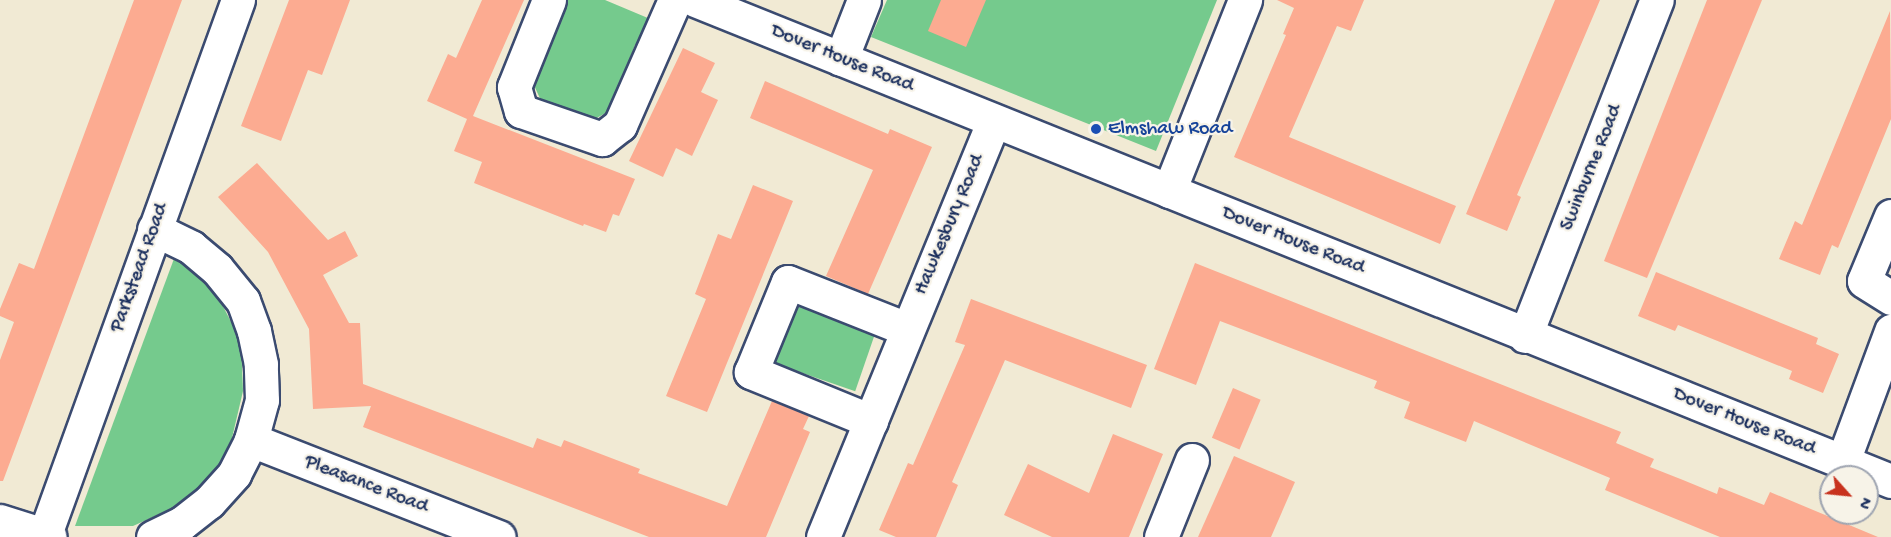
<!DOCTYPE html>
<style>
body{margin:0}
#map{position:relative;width:1891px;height:537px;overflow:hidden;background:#f1ead4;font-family:"Gochi Hand",sans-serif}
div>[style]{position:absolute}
.green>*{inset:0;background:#75ca8d;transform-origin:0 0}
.building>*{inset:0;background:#fcab91;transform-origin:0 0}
.roads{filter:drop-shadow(2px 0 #3b4b70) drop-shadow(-2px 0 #3b4b70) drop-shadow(0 2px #3b4b70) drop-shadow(0 -2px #3b4b70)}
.minor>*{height:33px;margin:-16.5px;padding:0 16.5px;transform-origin:16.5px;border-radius:16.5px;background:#fff}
.dots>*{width:16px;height:16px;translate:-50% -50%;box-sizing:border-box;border:3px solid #f7f3e8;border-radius:50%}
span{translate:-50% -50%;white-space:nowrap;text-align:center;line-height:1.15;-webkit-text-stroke:4.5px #f7f3e8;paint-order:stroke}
.street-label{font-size:20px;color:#1b2f5e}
.transit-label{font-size:20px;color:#164399}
.left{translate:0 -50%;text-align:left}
.north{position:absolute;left:1819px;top:465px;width:60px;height:60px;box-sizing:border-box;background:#f7f3e8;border:2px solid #9fa5b1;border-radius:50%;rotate:117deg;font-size:16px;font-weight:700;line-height:24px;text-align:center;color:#1b2f5e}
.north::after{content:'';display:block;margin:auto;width:21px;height:27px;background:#c8321e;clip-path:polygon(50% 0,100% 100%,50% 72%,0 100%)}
</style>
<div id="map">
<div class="green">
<i style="clip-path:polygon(553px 0,605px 0,655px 21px,648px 38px,635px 45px,609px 111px,588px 123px,544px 107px,531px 79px)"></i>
<i style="clip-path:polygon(887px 0,1217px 0,1156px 151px,871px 37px)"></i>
<i style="clip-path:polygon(175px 256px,213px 287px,241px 341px,243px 391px,228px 455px,196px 493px,173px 508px,133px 526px,75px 526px)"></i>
<i style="left:795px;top:305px;width:85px;height:62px;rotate:19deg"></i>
</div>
<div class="building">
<i style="clip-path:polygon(134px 0,182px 0,3px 481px,0 481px,0 360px,14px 322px,0 316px,0 309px,19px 263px,34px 269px)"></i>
<i style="clip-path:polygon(289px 0,350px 0,322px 75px,308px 70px,281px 141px,241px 126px)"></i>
<i style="clip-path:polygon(482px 0,524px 0,473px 116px,635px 179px,619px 216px,613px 214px,606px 232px,584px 224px,583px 226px,474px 183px,482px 162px,454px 151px,467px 119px,427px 101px,448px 54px,456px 58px)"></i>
<i style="clip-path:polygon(941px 0,986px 0,966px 47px,928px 31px)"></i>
<i style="clip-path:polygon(1277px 0,1364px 0,1351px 31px,1337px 26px,1289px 137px,1456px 206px,1440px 244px,1234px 157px,1286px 35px,1283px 34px,1294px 8px)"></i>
<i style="clip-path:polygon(1555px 0,1600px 0,1517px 195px,1521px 197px,1507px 231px,1466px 214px)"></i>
<i style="clip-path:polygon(1707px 0,1762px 0,1647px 278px,1604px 261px)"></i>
<i style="clip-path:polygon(1890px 11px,1891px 119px,1838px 248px,1832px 245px,1820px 275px,1779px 259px,1795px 221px,1802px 225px)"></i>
<i style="clip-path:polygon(683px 48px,715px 63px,701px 92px,718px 100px,692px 156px,676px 148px,663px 177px,629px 161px)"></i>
<i style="clip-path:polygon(765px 81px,888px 134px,890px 129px,932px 147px,868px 294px,826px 276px,873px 170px,750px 118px)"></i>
<i style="clip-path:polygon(257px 163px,328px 240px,345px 231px,358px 256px,323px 275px,349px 323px,360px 323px,363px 384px,533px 448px,537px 438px,561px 447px,564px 440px,640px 469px,638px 473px,727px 506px,772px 401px,809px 416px,803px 429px,810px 432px,766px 537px,649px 537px,363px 427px,371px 406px,313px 409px,309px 329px,268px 252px,218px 197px)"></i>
<i style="clip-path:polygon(753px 185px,793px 201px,707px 412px,666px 396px,706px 299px,695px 294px,718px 234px,731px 239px)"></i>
<i style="clip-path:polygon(1195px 263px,1621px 432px,1616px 443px,1654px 459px,1650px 467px,1683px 480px,1717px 494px,1719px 487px,1764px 505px,1770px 492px,1878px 537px,1720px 537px,1605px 490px,1610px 478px,1474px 421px,1466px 442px,1404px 418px,1410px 402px,1374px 388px,1377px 381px,1220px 321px,1196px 385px,1154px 369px)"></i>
<i style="clip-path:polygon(1656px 272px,1818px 338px,1816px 344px,1839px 354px,1823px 393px,1789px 379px,1792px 371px,1678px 325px,1675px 331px,1638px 316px)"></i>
<i style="clip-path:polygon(971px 299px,1147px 365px,1131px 408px,1005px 360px,952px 482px,958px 485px,936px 537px,896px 537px,879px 530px,908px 463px,913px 465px,965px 345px,955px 342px)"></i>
<i style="left:1233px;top:388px;width:30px;height:54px;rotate:23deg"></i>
<i style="clip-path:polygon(1113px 434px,1163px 454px,1129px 537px,1052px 537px,1004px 515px,1028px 464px,1089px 493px)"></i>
<i style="clip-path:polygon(1234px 456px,1295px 482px,1271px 537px,1198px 537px)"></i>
</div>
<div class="roads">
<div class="minor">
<i style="left:549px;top:0;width:94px;rotate:111.9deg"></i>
<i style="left:514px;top:87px;width:25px;rotate:74deg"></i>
<i style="left:521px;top:111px;width:86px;rotate:19.1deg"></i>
<i style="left:602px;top:139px;width:23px;rotate:-38deg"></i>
<i style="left:620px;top:125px;width:137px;rotate:-66.3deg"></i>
<i style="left:695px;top:0;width:1289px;rotate:21.91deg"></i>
<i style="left:841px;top:59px;width:63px;rotate:-68.7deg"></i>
<i style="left:1169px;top:191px;width:206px;rotate:-68.3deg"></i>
<i style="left:1891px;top:216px;width:70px;rotate:112.6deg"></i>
<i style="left:1864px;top:281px;width:32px;rotate:32deg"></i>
<i style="left:1525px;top:336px;width:361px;rotate:-68.6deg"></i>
<i style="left:871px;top:421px;width:130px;rotate:-157.8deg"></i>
<i style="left:751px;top:372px;width:97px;rotate:-67.7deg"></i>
<i style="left:788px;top:282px;width:128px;rotate:21.6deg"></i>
<i style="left:251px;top:440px;width:266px;rotate:21.4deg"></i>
<i style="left:1843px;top:461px;width:139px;rotate:-69.7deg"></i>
<i style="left:0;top:521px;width:52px;rotate:17.7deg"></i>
<i style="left:44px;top:537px;width:571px;rotate:-70.14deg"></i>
<i style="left:153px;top:537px;width:32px;rotate:-26deg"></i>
<i style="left:182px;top:523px;width:34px;rotate:-38deg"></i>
<i style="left:209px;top:502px;width:38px;rotate:-48deg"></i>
<i style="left:234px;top:474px;width:38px;rotate:-63deg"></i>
<i style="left:251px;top:440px;width:41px;rotate:-74.6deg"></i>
<i style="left:262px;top:400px;width:36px;rotate:-92deg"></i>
<i style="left:261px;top:364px;width:34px;rotate:-102deg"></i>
<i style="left:254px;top:331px;width:32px;rotate:-110deg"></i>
<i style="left:243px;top:301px;width:41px;rotate:-129.1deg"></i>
<i style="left:217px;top:269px;width:34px;rotate:-140deg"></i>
<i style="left:191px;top:247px;width:41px;rotate:-154.1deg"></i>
<i style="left:823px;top:537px;width:450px;rotate:-67.7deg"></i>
<i style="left:1161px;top:537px;width:83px;rotate:-68.1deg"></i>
</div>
</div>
<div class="dots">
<i style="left:1096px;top:129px;background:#1a4fb4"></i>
</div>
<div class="street-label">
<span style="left:842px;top:59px;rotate:22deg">Dover House Road</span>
<span style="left:1592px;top:168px;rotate:-68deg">Swinburne Road</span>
<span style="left:950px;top:225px;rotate:-67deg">Hawkesbury Road</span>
<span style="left:1293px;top:241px;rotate:22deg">Dover House Road</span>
<span style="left:140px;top:268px;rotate:-70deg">Parkstead Road</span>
<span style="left:1744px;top:422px;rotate:22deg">Dover House Road</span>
<span style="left:366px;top:485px;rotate:21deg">Pleasance Road</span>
</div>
<div class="transit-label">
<span class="left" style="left:1108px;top:129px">Elmshaw Road</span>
</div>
<div class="north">N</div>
</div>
